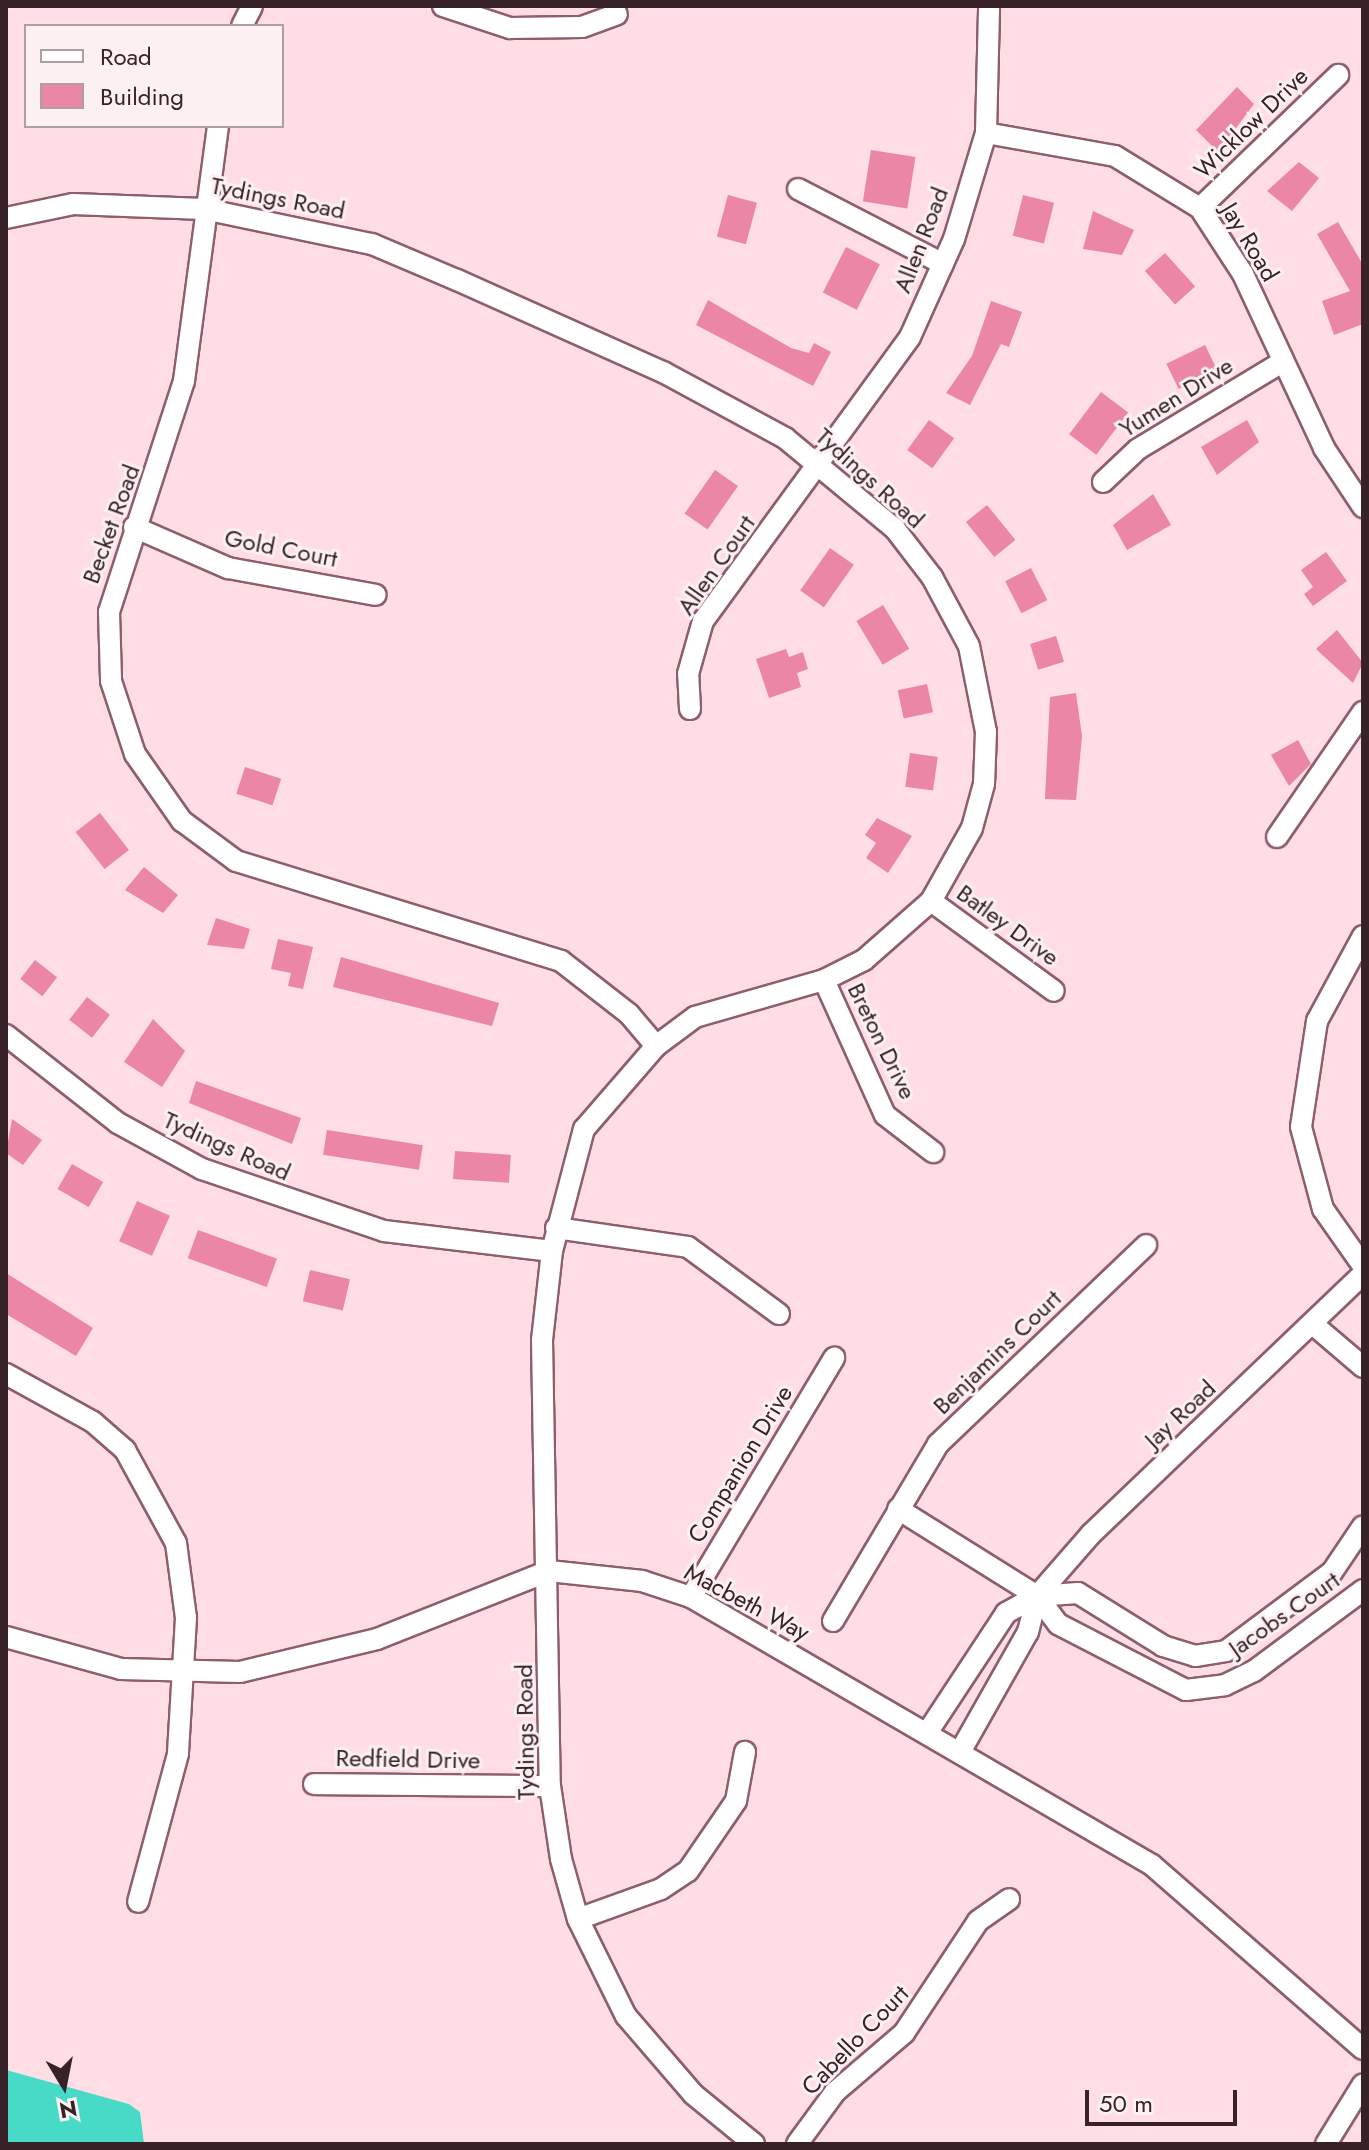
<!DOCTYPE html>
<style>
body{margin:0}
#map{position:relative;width:1369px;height:2150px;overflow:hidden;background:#fedde4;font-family:Jost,sans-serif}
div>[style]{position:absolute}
.water>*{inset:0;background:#47dac6}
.building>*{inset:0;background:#eb86a4;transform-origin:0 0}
.roads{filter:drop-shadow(2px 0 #8d5e6b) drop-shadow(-2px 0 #8d5e6b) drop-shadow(0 2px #8d5e6b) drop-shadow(0 -2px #8d5e6b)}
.minor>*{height:20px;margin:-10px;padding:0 10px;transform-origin:10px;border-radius:10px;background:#fff}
span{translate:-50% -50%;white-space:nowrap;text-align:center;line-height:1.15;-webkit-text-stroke:6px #fcf0f3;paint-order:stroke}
.street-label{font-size:24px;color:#362227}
.frame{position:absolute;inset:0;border:8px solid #362227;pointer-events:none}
.legend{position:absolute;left:24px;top:24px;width:260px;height:104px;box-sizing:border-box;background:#fcf0f3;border:2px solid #ad9ea1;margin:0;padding:10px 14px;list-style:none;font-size:24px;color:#362227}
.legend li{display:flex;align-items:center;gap:16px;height:40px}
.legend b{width:40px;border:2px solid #ad9ea1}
.north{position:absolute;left:24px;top:2046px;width:80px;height:80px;-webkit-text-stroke:6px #fcf0f3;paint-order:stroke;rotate:170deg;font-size:22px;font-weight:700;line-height:32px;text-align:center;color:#362227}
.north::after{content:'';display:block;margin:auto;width:28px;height:36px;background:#362227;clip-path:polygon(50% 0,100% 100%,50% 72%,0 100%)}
.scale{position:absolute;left:1085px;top:2090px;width:152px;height:36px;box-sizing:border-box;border:4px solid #362227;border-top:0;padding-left:10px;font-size:24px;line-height:28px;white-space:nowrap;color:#362227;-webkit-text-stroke:6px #fcf0f3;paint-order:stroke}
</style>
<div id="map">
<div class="water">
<i style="clip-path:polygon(6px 2070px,129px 2104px,140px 2112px,144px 2144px,6px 2144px)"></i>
</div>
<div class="building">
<i style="clip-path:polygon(1237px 87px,1254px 104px,1218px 152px,1196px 130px)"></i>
<i style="left:871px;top:150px;width:45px;height:52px;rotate:9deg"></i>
<i style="clip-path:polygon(1299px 162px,1319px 178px,1292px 211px,1267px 191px)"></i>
<i style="left:728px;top:195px;width:30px;height:43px;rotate:15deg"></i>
<i style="left:1023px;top:195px;width:32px;height:42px;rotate:14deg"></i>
<i style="clip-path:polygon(1093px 211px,1134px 230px,1122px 255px,1083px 249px)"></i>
<i style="clip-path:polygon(1338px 222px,1363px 265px,1363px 324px,1334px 335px,1322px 301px,1350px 291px,1317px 234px)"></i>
<i style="left:846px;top:247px;width:38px;height:51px;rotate:27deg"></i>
<i style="left:1165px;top:253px;width:45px;height:27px;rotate:48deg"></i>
<i style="clip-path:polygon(708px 300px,791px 348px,809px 353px,814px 343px,831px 352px,813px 386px,696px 325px)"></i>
<i style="clip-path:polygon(991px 301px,1022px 312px,1009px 347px,1001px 344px,970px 405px,946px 393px,972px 356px)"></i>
<i style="left:1205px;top:345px;width:28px;height:43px;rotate:64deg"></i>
<i style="left:1101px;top:392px;width:34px;height:53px;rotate:37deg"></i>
<i style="left:929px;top:420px;width:31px;height:37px;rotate:36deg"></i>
<i style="clip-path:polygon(1247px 420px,1259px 442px,1217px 475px,1201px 447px)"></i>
<i style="left:715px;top:470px;width:28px;height:53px;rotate:35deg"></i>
<i style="clip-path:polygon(1153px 494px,1171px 525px,1127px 550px,1113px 525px)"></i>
<i style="left:987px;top:505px;width:45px;height:27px;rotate:51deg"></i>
<i style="left:830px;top:548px;width:29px;height:52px;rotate:35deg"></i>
<i style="clip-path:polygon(1326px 552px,1347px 581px,1313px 606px,1304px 594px,1313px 587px,1301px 570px)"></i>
<i style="left:1031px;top:568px;width:36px;height:29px;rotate:63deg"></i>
<i style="left:883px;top:605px;width:51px;height:31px;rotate:59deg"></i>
<i style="clip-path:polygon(1337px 630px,1363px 663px,1353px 683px,1316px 649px)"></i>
<i style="left:1056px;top:636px;width:27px;height:27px;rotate:73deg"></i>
<i style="clip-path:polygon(786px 649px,789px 657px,803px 652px,808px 669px,797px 673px,801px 687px,769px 698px,756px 659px)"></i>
<i style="left:927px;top:684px;width:29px;height:30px;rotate:78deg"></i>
<i style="clip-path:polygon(1076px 693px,1082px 736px,1076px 800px,1045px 799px,1050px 697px)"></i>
<i style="clip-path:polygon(1298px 740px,1311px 764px,1289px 786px,1271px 755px)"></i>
<i style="left:910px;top:753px;width:28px;height:34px;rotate:8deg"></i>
<i style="left:245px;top:767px;width:38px;height:28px;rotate:18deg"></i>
<i style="left:100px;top:813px;width:47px;height:31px;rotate:52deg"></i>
<i style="clip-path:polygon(877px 818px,912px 836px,888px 873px,866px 858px,876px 843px,865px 835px)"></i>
<i style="clip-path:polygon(144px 867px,178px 895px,163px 913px,125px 890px)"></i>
<i style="clip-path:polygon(216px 918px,250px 929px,244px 949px,207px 945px)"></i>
<i style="clip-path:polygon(278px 939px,313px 947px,303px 989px,288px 986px,291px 973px,271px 969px)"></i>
<i style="clip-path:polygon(341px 957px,499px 1003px,492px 1026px,333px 987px)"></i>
<i style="left:35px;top:960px;width:28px;height:24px;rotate:38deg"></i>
<i style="left:87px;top:997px;width:29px;height:29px;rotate:38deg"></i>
<i style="clip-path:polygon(153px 1019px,185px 1051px,162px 1087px,124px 1062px)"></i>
<i style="clip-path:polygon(196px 1081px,301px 1118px,292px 1144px,189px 1103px)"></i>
<i style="clip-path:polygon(12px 1119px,42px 1140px,23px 1165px,6px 1153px)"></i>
<i style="left:327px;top:1130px;width:97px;height:25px;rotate:9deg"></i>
<i style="left:455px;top:1151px;width:56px;height:28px;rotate:4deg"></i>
<i style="left:72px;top:1164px;width:36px;height:29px;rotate:30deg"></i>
<i style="left:137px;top:1201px;width:36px;height:44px;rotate:24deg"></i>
<i style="left:198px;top:1230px;width:84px;height:30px;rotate:20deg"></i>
<i style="left:310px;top:1270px;width:41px;height:32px;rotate:13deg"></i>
<i style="clip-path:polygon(6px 1273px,93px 1328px,76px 1356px,6px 1314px)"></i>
</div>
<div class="roads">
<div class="minor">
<i style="left:443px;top:6px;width:71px;rotate:18.2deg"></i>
<i style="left:510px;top:28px;width:72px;rotate:-0.8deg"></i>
<i style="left:582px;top:27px;width:37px;rotate:-20deg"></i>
<i style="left:242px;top:26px;width:22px;rotate:-63deg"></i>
<i style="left:218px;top:126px;width:257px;rotate:97.6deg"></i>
<i style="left:184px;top:381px;width:243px;rotate:108deg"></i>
<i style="left:109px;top:612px;width:69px;rotate:88.3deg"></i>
<i style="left:111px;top:681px;width:77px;rotate:71.8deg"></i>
<i style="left:135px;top:754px;width:82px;rotate:55deg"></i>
<i style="left:182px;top:821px;width:67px;rotate:36.5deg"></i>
<i style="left:236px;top:861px;width:340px;rotate:17.1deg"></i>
<i style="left:561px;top:961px;width:86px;rotate:37.9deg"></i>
<i style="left:629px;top:1014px;width:42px;rotate:49.8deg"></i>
<i style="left:986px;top:133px;width:131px;rotate:10.1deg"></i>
<i style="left:1115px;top:156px;width:100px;rotate:31.5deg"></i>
<i style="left:1200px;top:208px;width:79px;rotate:56.9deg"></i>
<i style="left:1243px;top:274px;width:192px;rotate:65deg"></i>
<i style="left:1324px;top:448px;width:71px;rotate:56.5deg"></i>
<i style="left:798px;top:189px;width:163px;rotate:27.3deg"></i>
<i style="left:1200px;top:208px;width:192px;rotate:-43.9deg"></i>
<i style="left:6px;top:218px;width:68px;rotate:-11.8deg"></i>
<i style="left:73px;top:204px;width:131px;rotate:2.2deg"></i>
<i style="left:204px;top:209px;width:172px;rotate:11.8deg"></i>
<i style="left:372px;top:244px;width:92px;rotate:23deg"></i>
<i style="left:457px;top:280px;width:226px;rotate:24.1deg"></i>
<i style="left:663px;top:372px;width:139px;rotate:28.4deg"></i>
<i style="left:785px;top:438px;width:143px;rotate:39.6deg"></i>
<i style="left:895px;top:529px;width:61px;rotate:52.4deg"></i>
<i style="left:932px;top:577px;width:78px;rotate:61.8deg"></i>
<i style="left:969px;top:646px;width:88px;rotate:78.8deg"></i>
<i style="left:986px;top:732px;width:52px;rotate:92.2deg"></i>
<i style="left:984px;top:784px;width:46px;rotate:105.3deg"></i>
<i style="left:972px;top:828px;width:84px;rotate:119.3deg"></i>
<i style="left:931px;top:901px;width:89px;rotate:138.6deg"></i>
<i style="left:864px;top:960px;width:45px;rotate:153.4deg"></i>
<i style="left:824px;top:980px;width:134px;rotate:164deg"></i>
<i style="left:695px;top:1017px;width:49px;rotate:143.4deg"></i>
<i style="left:656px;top:1046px;width:110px;rotate:130.9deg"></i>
<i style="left:584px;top:1129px;width:126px;rotate:104.7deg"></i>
<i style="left:552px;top:1251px;width:90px;rotate:96.4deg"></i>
<i style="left:542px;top:1340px;width:446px;rotate:89deg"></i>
<i style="left:550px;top:1786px;width:74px;rotate:81.4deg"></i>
<i style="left:561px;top:1859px;width:62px;rotate:74.2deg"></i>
<i style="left:578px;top:1919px;width:108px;rotate:63.7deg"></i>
<i style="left:626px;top:2016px;width:103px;rotate:49.3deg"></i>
<i style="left:693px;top:2094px;width:79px;rotate:39.3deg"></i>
<i style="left:1103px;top:482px;width:48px;rotate:-43.3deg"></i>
<i style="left:1138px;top:449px;width:168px;rotate:-31.1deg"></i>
<i style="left:134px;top:527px;width:103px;rotate:23.6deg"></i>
<i style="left:228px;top:568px;width:150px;rotate:10.3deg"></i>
<i style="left:690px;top:709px;width:35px;rotate:-93deg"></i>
<i style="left:688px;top:674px;width:55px;rotate:-74.2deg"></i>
<i style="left:703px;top:621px;width:351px;rotate:-53.9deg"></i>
<i style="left:910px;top:337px;width:107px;rotate:-65.8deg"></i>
<i style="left:954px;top:239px;width:111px;rotate:-73.2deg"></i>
<i style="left:986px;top:133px;width:127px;rotate:-88.6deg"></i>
<i style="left:1277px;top:837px;width:152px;rotate:-55.5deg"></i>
<i style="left:931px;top:901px;width:152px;rotate:36.2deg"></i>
<i style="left:1363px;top:936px;width:97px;rotate:118.4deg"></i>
<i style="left:1317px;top:1021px;width:107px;rotate:98.6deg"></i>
<i style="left:1301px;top:1127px;width:85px;rotate:75deg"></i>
<i style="left:1323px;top:1209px;width:70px;rotate:54.9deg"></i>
<i style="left:824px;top:980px;width:148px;rotate:65.7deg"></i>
<i style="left:885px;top:1115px;width:61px;rotate:37.6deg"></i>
<i style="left:6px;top:1035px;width:142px;rotate:38.2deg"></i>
<i style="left:118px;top:1123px;width:96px;rotate:28.7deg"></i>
<i style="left:202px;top:1169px;width:192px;rotate:18.8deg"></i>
<i style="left:384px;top:1231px;width:169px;rotate:6.8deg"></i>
<i style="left:556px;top:1228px;width:133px;rotate:8.2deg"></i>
<i style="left:688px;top:1247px;width:113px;rotate:36.4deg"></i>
<i style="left:1315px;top:1326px;width:63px;rotate:40.5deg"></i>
<i style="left:6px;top:1374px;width:99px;rotate:28.9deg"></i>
<i style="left:93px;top:1422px;width:43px;rotate:41.2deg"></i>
<i style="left:125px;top:1450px;width:106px;rotate:61.3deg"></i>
<i style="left:176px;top:1543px;width:76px;rotate:82.4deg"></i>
<i style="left:186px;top:1618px;width:136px;rotate:93.4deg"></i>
<i style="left:178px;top:1754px;width:153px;rotate:105.1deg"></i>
<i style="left:898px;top:1509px;width:164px;rotate:32deg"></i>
<i style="left:1037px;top:1596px;width:35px;rotate:53deg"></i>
<i style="left:1058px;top:1624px;width:144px;rotate:27.3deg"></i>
<i style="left:1186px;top:1690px;width:39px;rotate:-7deg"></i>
<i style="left:1225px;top:1685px;width:32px;rotate:-26deg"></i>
<i style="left:1254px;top:1671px;width:136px;rotate:-36.6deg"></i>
<i style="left:1037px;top:1596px;width:41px;rotate:-4.2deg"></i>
<i style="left:1078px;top:1593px;width:100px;rotate:31.9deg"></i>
<i style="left:1163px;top:1646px;width:34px;rotate:17deg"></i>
<i style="left:1195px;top:1656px;width:31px;rotate:-9deg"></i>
<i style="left:1226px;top:1651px;width:132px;rotate:-36.7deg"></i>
<i style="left:1332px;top:1572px;width:55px;rotate:-56deg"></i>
<i style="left:691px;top:1597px;width:279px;rotate:-59.1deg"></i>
<i style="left:833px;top:1621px;width:206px;rotate:-59.3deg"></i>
<i style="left:938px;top:1444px;width:288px;rotate:-43.7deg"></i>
<i style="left:6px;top:1637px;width:119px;rotate:15.5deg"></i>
<i style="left:121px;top:1669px;width:119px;rotate:1.4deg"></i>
<i style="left:240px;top:1672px;width:141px;rotate:-13.5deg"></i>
<i style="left:377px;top:1639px;width:185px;rotate:-21.6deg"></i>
<i style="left:549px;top:1571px;width:94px;rotate:6.1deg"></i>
<i style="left:642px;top:1581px;width:52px;rotate:18.1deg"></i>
<i style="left:691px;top:1597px;width:533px;rotate:30.17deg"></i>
<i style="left:1152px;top:1865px;width:280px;rotate:41.1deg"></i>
<i style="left:927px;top:1733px;width:144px;rotate:-56.6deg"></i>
<i style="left:1006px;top:1613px;width:35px;rotate:-29deg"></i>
<i style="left:1037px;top:1596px;width:82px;rotate:-48.9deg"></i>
<i style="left:1091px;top:1534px;width:376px;rotate:-43.7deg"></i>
<i style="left:960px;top:1752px;width:138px;rotate:-60.5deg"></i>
<i style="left:1028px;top:1632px;width:37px;rotate:-76deg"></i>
<i style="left:314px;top:1784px;width:236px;rotate:0.5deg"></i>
<i style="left:578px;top:1919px;width:88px;rotate:-19.9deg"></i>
<i style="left:661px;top:1889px;width:32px;rotate:-34deg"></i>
<i style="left:688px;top:1871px;width:85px;rotate:-55.6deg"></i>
<i style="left:736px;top:1801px;width:50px;rotate:-79.6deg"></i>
<i style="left:797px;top:2144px;width:64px;rotate:-53.8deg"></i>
<i style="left:835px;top:2092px;width:91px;rotate:-40.5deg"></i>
<i style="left:904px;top:2033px;width:134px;rotate:-56.5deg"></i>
<i style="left:978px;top:1921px;width:38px;rotate:-35deg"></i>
<i style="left:1326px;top:2144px;width:70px;rotate:-58.3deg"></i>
</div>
</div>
<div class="street-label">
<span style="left:1251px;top:123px;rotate:-44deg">Wicklow Drive</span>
<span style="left:278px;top:198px;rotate:11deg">Tydings Road</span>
<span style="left:921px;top:240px;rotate:-69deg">Allen Road</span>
<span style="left:1250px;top:242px;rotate:59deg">Jay Road</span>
<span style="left:1176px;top:397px;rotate:-32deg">Yumen Drive</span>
<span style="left:870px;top:478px;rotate:42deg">Tydings Road</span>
<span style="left:111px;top:524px;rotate:-70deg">Becket Road</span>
<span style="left:281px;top:548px;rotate:11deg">Gold Court</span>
<span style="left:716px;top:565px;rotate:-55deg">Allen Court</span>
<span style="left:1008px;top:925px;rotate:36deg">Batley Drive</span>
<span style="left:882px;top:1041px;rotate:64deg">Breton Drive</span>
<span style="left:227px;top:1146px;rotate:24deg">Tydings Road</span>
<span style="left:997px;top:1352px;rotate:-44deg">Benjamins Court</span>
<span style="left:1180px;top:1414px;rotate:-43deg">Jay Road</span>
<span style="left:740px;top:1464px;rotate:-59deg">Companion Drive</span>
<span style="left:747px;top:1602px;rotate:28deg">Macbeth Way</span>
<span style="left:1284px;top:1614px;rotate:-35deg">Jacobs Court</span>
<span style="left:525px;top:1732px;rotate:-91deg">Tydings Road</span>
<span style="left:408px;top:1759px;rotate:1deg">Redfield Drive</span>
<span style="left:855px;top:2040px;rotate:-46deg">Cabello Court</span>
</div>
<div class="frame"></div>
<ul class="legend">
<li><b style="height:10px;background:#fff"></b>Road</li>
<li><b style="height:22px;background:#eb86a4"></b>Building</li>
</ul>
<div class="north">N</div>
<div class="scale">50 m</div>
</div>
